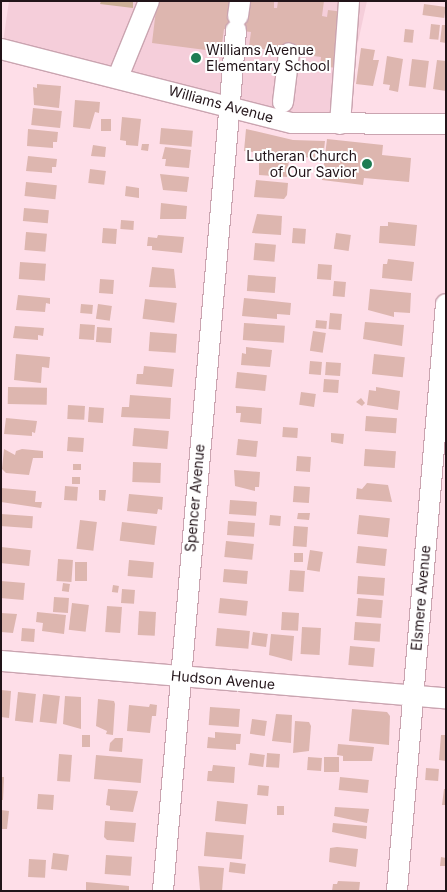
<!DOCTYPE html>
<style>
body{margin:0}
#map{position:relative;width:447px;height:892px;overflow:hidden;background:#fedee8;font-family:Inter,sans-serif}
div>[style]{position:absolute}
.built>*{inset:0;background:#f5ceda}
.green>*{inset:0;background:#cdb098}
.building>*{inset:0;background:#ddb6af;transform-origin:0 0}
.roads{filter:drop-shadow(1px 0 #caa4b0) drop-shadow(-1px 0 #caa4b0) drop-shadow(0 1px #caa4b0) drop-shadow(0 -1px #caa4b0)}
.minor>*{height:20px;margin:-10px;padding:0 10px;transform-origin:10px;border-radius:10px;background:#fff}
.dots>*{width:14px;height:14px;translate:-50% -50%;box-sizing:border-box;border:2px solid #fff;border-radius:50%}
span{translate:-50% -50%;white-space:nowrap;text-align:center;line-height:1.15;-webkit-text-stroke:4px #fff;paint-order:stroke}
.poi-label{font-size:14px;color:#221419}
.left{translate:0 -50%;text-align:left}
.right{translate:-100% -50%;text-align:right}
.street-label{font-size:14px;color:#221419}
.frame{position:absolute;inset:0;border:2px solid #221419;pointer-events:none}
</style>
<div id="map">
<div class="built">
<i style="clip-path:polygon(9px 1px,367px 1px,340px 124px,2px 49px)"></i>
</div>
<div class="green">
<i style="clip-path:polygon(101px 1px,133px 1px,133px 8px,100px 4px)"></i>
</div>
<div class="building">
<i style="clip-path:polygon(157px 1px,232px 1px,248px 17px,250px 1px,274px 1px,274px 8px,277px 8px,278px 1px,324px 1px,322px 16px,327px 17px,328px 10px,344px 12px,337px 68px,320px 66px,321px 57px,262px 49px,261px 55px,248px 53px,251px 32px,224px 29px,221px 52px,152px 43px)"></i>
<i style="left:424px;top:4px;width:22px;height:11px;rotate:8deg"></i>
<i style="left:431px;top:24px;width:9px;height:15px;rotate:6deg"></i>
<i style="clip-path:polygon(442px 25px,446px 25px,446px 43px,440px 42px)"></i>
<i style="left:405px;top:29px;width:9px;height:13px;rotate:6deg"></i>
<i style="clip-path:polygon(361px 48px,375px 50px,373px 60px,379px 60px,373px 86px,356px 84px)"></i>
<i style="clip-path:polygon(387px 56px,403px 59px,398px 92px,389px 90px,390px 85px,383px 84px)"></i>
<i style="left:412px;top:59px;width:17px;height:27px;rotate:7deg"></i>
<i style="clip-path:polygon(437px 60px,446px 61px,446px 91px,433px 89px)"></i>
<i style="clip-path:polygon(37px 84px,61px 86px,59px 108px,34px 105px,33px 87px,37px 88px)"></i>
<i style="clip-path:polygon(75px 100px,100px 102px,99px 113px,95px 112px,90px 129px,73px 127px)"></i>
<i style="left:33px;top:108px;width:29px;height:17px;rotate:6deg"></i>
<i style="clip-path:polygon(122px 117px,141px 119px,138px 146px,126px 145px,126px 141px,120px 140px)"></i>
<i style="left:101px;top:119px;width:10px;height:12px"></i>
<i style="left:161px;top:128px;width:32px;height:16px;rotate:5deg"></i>
<i style="clip-path:polygon(28px 129px,58px 132px,57px 142px,53px 142px,53px 148px,27px 146px)"></i>
<i style="clip-path:polygon(246px 129px,293px 140px,325px 141px,323px 159px,244px 151px)"></i>
<i style="clip-path:polygon(327px 139px,383px 145px,382px 155px,411px 158px,409px 182px,364px 178px,363px 185px,322px 180px)"></i>
<i style="clip-path:polygon(142px 144px,149px 144px,148px 151px,141px 150px)"></i>
<i style="clip-path:polygon(93px 145px,106px 147px,105px 157px,91px 156px)"></i>
<i style="clip-path:polygon(165px 147px,191px 150px,189px 168px,165px 166px,166px 159px,162px 159px)"></i>
<i style="clip-path:polygon(28px 156px,57px 159px,56px 167px,52px 167px,52px 173px,26px 171px)"></i>
<i style="clip-path:polygon(262px 156px,289px 159px,287px 177px,259px 175px,259px 159px)"></i>
<i style="left:90px;top:169px;width:16px;height:14px;rotate:7deg"></i>
<i style="clip-path:polygon(160px 174px,189px 177px,187px 192px,163px 190px)"></i>
<i style="clip-path:polygon(256px 180px,288px 183px,287px 195px,284px 199px,254px 197px)"></i>
<i style="left:26px;top:182px;width:31px;height:14px;rotate:6deg"></i>
<i style="clip-path:polygon(126px 186px,139px 188px,139px 198px,125px 196px)"></i>
<i style="clip-path:polygon(161px 203px,187px 206px,186px 219px,160px 219px)"></i>
<i style="left:24px;top:208px;width:25px;height:13px;rotate:5deg"></i>
<i style="clip-path:polygon(257px 214px,282px 216px,281px 235px,252px 233px)"></i>
<i style="left:121px;top:220px;width:13px;height:9px;rotate:4deg"></i>
<i style="clip-path:polygon(388px 222px,417px 225px,415px 246px,379px 243px,380px 226px,388px 226px)"></i>
<i style="left:103px;top:228px;width:14px;height:15px;rotate:4deg"></i>
<i style="left:293px;top:228px;width:13px;height:15px;rotate:4deg"></i>
<i style="left:26px;top:232px;width:21px;height:18px;rotate:5deg"></i>
<i style="left:336px;top:233px;width:15px;height:16px;rotate:8deg"></i>
<i style="clip-path:polygon(158px 235px,184px 237px,182px 253px,152px 250px,152px 246px,147px 246px,148px 237px,157px 238px)"></i>
<i style="left:255px;top:243px;width:21px;height:17px;rotate:5deg"></i>
<i style="clip-path:polygon(388px 259px,414px 262px,412px 281px,382px 278px,383px 264px,387px 264px)"></i>
<i style="left:20px;top:262px;width:26px;height:17px;rotate:4deg"></i>
<i style="left:318px;top:264px;width:14px;height:15px;rotate:4deg"></i>
<i style="clip-path:polygon(152px 267px,174px 269px,176px 288px,149px 287px)"></i>
<i style="left:248px;top:275px;width:28px;height:16px;rotate:4deg"></i>
<i style="left:100px;top:279px;width:14px;height:14px;rotate:4deg"></i>
<i style="left:334px;top:281px;width:12px;height:15px;rotate:5deg"></i>
<i style="clip-path:polygon(370px 289px,411px 293px,410px 313px,394px 312px,394px 317px,368px 310px)"></i>
<i style="clip-path:polygon(18px 295px,50px 298px,50px 304px,46px 303px,45px 312px,16px 310px)"></i>
<i style="clip-path:polygon(244px 298px,291px 303px,290px 315px,277px 314px,277px 319px,242px 316px)"></i>
<i style="left:145px;top:299px;width:32px;height:20px;rotate:7deg"></i>
<i style="left:81px;top:304px;width:12px;height:9px;rotate:5deg"></i>
<i style="left:98px;top:304px;width:14px;height:15px;rotate:8deg"></i>
<i style="left:330px;top:313px;width:12px;height:16px;rotate:5deg"></i>
<i style="left:316px;top:320px;width:11px;height:8px;rotate:5deg"></i>
<i style="clip-path:polygon(365px 322px,404px 325px,402px 346px,363px 339px)"></i>
<i style="left:244px;top:323px;width:41px;height:17px;rotate:4deg"></i>
<i style="left:80px;top:324px;width:15px;height:15px;rotate:4deg"></i>
<i style="clip-path:polygon(15px 326px,44px 328px,43px 336px,38px 335px,38px 340px,13px 338px)"></i>
<i style="left:97px;top:327px;width:15px;height:15px;rotate:4deg"></i>
<i style="left:313px;top:331px;width:13px;height:20px;rotate:9deg"></i>
<i style="left:150px;top:332px;width:27px;height:19px;rotate:4deg"></i>
<i style="clip-path:polygon(246px 347px,272px 350px,270px 367px,241px 365px,242px 353px,246px 354px)"></i>
<i style="clip-path:polygon(16px 354px,50px 357px,49px 368px,42px 367px,41px 383px,14px 380px)"></i>
<i style="left:374px;top:354px;width:31px;height:20px;rotate:6deg"></i>
<i style="left:310px;top:361px;width:12px;height:13px;rotate:5deg"></i>
<i style="left:326px;top:362px;width:15px;height:13px;rotate:4deg"></i>
<i style="clip-path:polygon(144px 366px,174px 369px,172px 387px,136px 384px,137px 374px,143px 374px)"></i>
<i style="left:237px;top:372px;width:30px;height:16px;rotate:6deg"></i>
<i style="left:324px;top:379px;width:15px;height:13px;rotate:4deg"></i>
<i style="left:8px;top:387px;width:39px;height:17px;rotate:1deg"></i>
<i style="clip-path:polygon(376px 387px,400px 391px,398px 410px,367px 405px,369px 390px,376px 391px)"></i>
<i style="left:301px;top:392px;width:15px;height:13px;rotate:8deg"></i>
<i style="clip-path:polygon(130px 395px,171px 398px,170px 419px,121px 417px,122px 407px,129px 407px)"></i>
<i style="clip-path:polygon(361px 398px,365px 403px,362px 406px,356px 402px)"></i>
<i style="left:68px;top:405px;width:17px;height:14px;rotate:3deg"></i>
<i style="clip-path:polygon(236px 406px,262px 408px,261px 424px,240px 422px,241px 413px,236px 413px)"></i>
<i style="left:89px;top:407px;width:15px;height:15px;rotate:4deg"></i>
<i style="left:366px;top:416px;width:31px;height:15px;rotate:4deg"></i>
<i style="clip-path:polygon(6px 418px,37px 421px,35px 433px,32px 432px,32px 436px,4px 434px)"></i>
<i style="left:283px;top:427px;width:15px;height:10px;rotate:4deg"></i>
<i style="left:134px;top:428px;width:35px;height:18px;rotate:5deg"></i>
<i style="clip-path:polygon(331px 433px,344px 434px,343px 444px,331px 442px)"></i>
<i style="left:68px;top:437px;width:16px;height:14px;rotate:4deg"></i>
<i style="left:238px;top:439px;width:20px;height:16px;rotate:6deg"></i>
<i style="clip-path:polygon(4px 449px,15px 455px,16px 451px,22px 449px,43px 451px,43px 458px,33px 458px,29px 475px,6px 473px,2px 469px)"></i>
<i style="left:365px;top:449px;width:31px;height:17px;rotate:4deg"></i>
<i style="left:297px;top:456px;width:14px;height:15px;rotate:4deg"></i>
<i style="left:133px;top:462px;width:28px;height:20px;rotate:2deg"></i>
<i style="left:73px;top:464px;width:8px;height:6px"></i>
<i style="clip-path:polygon(234px 470px,260px 472px,259px 487px,255px 487px,255px 491px,235px 486px)"></i>
<i style="left:72px;top:477px;width:8px;height:7px"></i>
<i style="clip-path:polygon(367px 483px,388px 485px,392px 502px,356px 499px,357px 488px,362px 489px)"></i>
<i style="left:65px;top:486px;width:13px;height:14px;rotate:4deg"></i>
<i style="left:294px;top:486px;width:16px;height:16px;rotate:4deg"></i>
<i style="clip-path:polygon(1px 488px,36px 491px,35px 502px,42px 502px,41px 508px,1px 502px)"></i>
<i style="clip-path:polygon(99px 490px,106px 490px,105px 501px,99px 500px)"></i>
<i style="clip-path:polygon(129px 494px,163px 497px,162px 510px,158px 509px,157px 514px,127px 511px)"></i>
<i style="left:230px;top:500px;width:27px;height:14px;rotate:4deg"></i>
<i style="clip-path:polygon(298px 513px,310px 513px,309px 520px,297px 519px)"></i>
<i style="left:1px;top:514px;width:32px;height:12px;rotate:4deg"></i>
<i style="left:270px;top:515px;width:11px;height:10px;rotate:5deg"></i>
<i style="left:359px;top:515px;width:31px;height:19px;rotate:6deg"></i>
<i style="left:80px;top:520px;width:17px;height:29px;rotate:7deg"></i>
<i style="left:228px;top:521px;width:27px;height:14px;rotate:4deg"></i>
<i style="left:122px;top:522px;width:35px;height:19px;rotate:7deg"></i>
<i style="left:294px;top:526px;width:14px;height:20px;rotate:4deg"></i>
<i style="left:226px;top:541px;width:28px;height:16px;rotate:6deg"></i>
<i style="left:358px;top:546px;width:29px;height:17px;rotate:6deg"></i>
<i style="left:1px;top:547px;width:30px;height:16px;rotate:6deg"></i>
<i style="left:310px;top:550px;width:13px;height:20px;rotate:9deg"></i>
<i style="left:294px;top:553px;width:9px;height:9px"></i>
<i style="left:58px;top:559px;width:15px;height:22px;rotate:4deg"></i>
<i style="left:129px;top:560px;width:25px;height:16px;rotate:5deg"></i>
<i style="left:75px;top:562px;width:12px;height:19px"></i>
<i style="left:224px;top:569px;width:24px;height:13px;rotate:5deg"></i>
<i style="left:290px;top:570px;width:15px;height:21px;rotate:4deg"></i>
<i style="left:358px;top:576px;width:27px;height:18px;rotate:4deg"></i>
<i style="left:1px;top:581px;width:24px;height:17px;rotate:5deg"></i>
<i style="left:63px;top:583px;width:7px;height:8px;rotate:8deg"></i>
<i style="left:113px;top:585px;width:6px;height:7px;rotate:9deg"></i>
<i style="left:122px;top:589px;width:13px;height:14px;rotate:4deg"></i>
<i style="left:54px;top:597px;width:15px;height:15px;rotate:4deg"></i>
<i style="left:220px;top:598px;width:28px;height:15px;rotate:6deg"></i>
<i style="left:358px;top:598px;width:25px;height:18px;rotate:5deg"></i>
<i style="left:72px;top:603px;width:17px;height:27px;rotate:7deg"></i>
<i style="left:107px;top:606px;width:15px;height:26px;rotate:4deg"></i>
<i style="left:139px;top:611px;width:17px;height:24px;rotate:3deg"></i>
<i style="clip-path:polygon(37px 612px,66px 615px,64px 634px,42px 631px,43px 623px,36px 622px)"></i>
<i style="left:282px;top:612px;width:17px;height:18px;rotate:3deg"></i>
<i style="clip-path:polygon(1px 613px,17px 614px,13px 633px,1px 632px)"></i>
<i style="left:355px;top:622px;width:26px;height:18px;rotate:4deg"></i>
<i style="left:302px;top:627px;width:19px;height:27px;rotate:3deg"></i>
<i style="left:22px;top:628px;width:13px;height:13px;rotate:4deg"></i>
<i style="left:217px;top:628px;width:33px;height:18px;rotate:5deg"></i>
<i style="left:253px;top:632px;width:15px;height:13px;rotate:8deg"></i>
<i style="clip-path:polygon(271px 634px,294px 636px,292px 661px,269px 655px)"></i>
<i style="left:350px;top:646px;width:25px;height:19px;rotate:5deg"></i>
<i style="clip-path:polygon(1px 690px,11px 691px,9px 718px,1px 717px)"></i>
<i style="left:18px;top:692px;width:18px;height:29px;rotate:6deg"></i>
<i style="left:43px;top:694px;width:17px;height:28px;rotate:7deg"></i>
<i style="clip-path:polygon(65px 696px,81px 697px,81px 729px,63px 724px)"></i>
<i style="clip-path:polygon(98px 699px,114px 701px,115px 704px,113px 735px,106px 734px,107px 731px,96px 726px)"></i>
<i style="clip-path:polygon(150px 704px,157px 705px,156px 716px,152px 716px,150px 733px,127px 731px,129px 705px,149px 707px)"></i>
<i style="left:210px;top:707px;width:30px;height:18px;rotate:4deg"></i>
<i style="clip-path:polygon(352px 709px,387px 712px,390px 716px,389px 745px,349px 741px)"></i>
<i style="clip-path:polygon(276px 714px,292px 715px,291px 743px,272px 741px)"></i>
<i style="left:252px;top:719px;width:15px;height:15px;rotate:8deg"></i>
<i style="clip-path:polygon(295px 721px,309px 722px,311px 726px,309px 751px,293px 753px)"></i>
<i style="clip-path:polygon(215px 732px,241px 734px,240px 744px,236px 744px,236px 750px,207px 748px,208px 737px,215px 738px)"></i>
<i style="left:82px;top:735px;width:8px;height:12px"></i>
<i style="clip-path:polygon(441px 735px,446px 735px,446px 761px,439px 760px)"></i>
<i style="clip-path:polygon(115px 738px,123px 738px,122px 752px,109px 751px,110px 743px)"></i>
<i style="clip-path:polygon(338px 744px,374px 747px,372px 761px,343px 761px,343px 756px,337px 755px)"></i>
<i style="left:250px;top:753px;width:15px;height:12px;rotate:8deg"></i>
<i style="left:267px;top:753px;width:13px;height:14px;rotate:4deg"></i>
<i style="left:59px;top:754px;width:13px;height:27px;rotate:4deg"></i>
<i style="left:96px;top:755px;width:47px;height:24px;rotate:5deg"></i>
<i style="left:308px;top:757px;width:14px;height:13px;rotate:4deg"></i>
<i style="left:324px;top:757px;width:15px;height:15px"></i>
<i style="clip-path:polygon(213px 765px,235px 767px,234px 783px,207px 781px,208px 771px,212px 771px)"></i>
<i style="left:426px;top:768px;width:13px;height:12px;rotate:4deg"></i>
<i style="clip-path:polygon(1px 777px,4px 777px,3px 800px,1px 800px)"></i>
<i style="left:340px;top:777px;width:29px;height:13px;rotate:6deg"></i>
<i style="left:258px;top:785px;width:11px;height:10px;rotate:5deg"></i>
<i style="clip-path:polygon(108px 789px,138px 791px,133px 812px,110px 810px,110px 806px,106px 805px)"></i>
<i style="clip-path:polygon(444px 789px,446px 789px,446px 805px,442px 805px)"></i>
<i style="left:38px;top:794px;width:16px;height:15px;rotate:4deg"></i>
<i style="left:217px;top:801px;width:31px;height:20px;rotate:6deg"></i>
<i style="left:277px;top:806px;width:7px;height:9px"></i>
<i style="clip-path:polygon(335px 807px,369px 809px,367px 823px,334px 816px)"></i>
<i style="clip-path:polygon(1px 810px,9px 811px,7px 829px,1px 829px)"></i>
<i style="clip-path:polygon(105px 821px,136px 823px,134px 842px,107px 840px,104px 837px)"></i>
<i style="clip-path:polygon(333px 823px,367px 826px,366px 839px,332px 832px)"></i>
<i style="left:206px;top:832px;width:38px;height:24px;rotate:5deg"></i>
<i style="clip-path:polygon(337px 847px,358px 849px,356px 867px,329px 862px,330px 848px)"></i>
<i style="left:53px;top:853px;width:16px;height:16px;rotate:7deg"></i>
<i style="left:106px;top:855px;width:26px;height:19px;rotate:4deg"></i>
<i style="clip-path:polygon(441px 857px,446px 858px,446px 866px,440px 866px)"></i>
<i style="left:29px;top:859px;width:17px;height:18px;rotate:3deg"></i>
<i style="left:230px;top:862px;width:16px;height:10px;rotate:7deg"></i>
<i style="clip-path:polygon(198px 866px,224px 868px,222px 891px,200px 890px)"></i>
<i style="clip-path:polygon(338px 881px,360px 882px,359px 891px,332px 891px,333px 884px,337px 884px)"></i>
<i style="clip-path:polygon(86px 882px,129px 886px,129px 891px,86px 891px)"></i>
</div>
<div class="roads">
<div class="minor">
<i style="left:238px;top:16px;width:15px;rotate:-82deg"></i>
<i style="left:1px;top:49px;width:300px;rotate:14.3deg"></i>
<i style="left:292px;top:123px;width:154px;rotate:0.4deg"></i>
<i style="left:118px;top:77px;width:82px;rotate:-67.8deg"></i>
<i style="left:283px;top:102px;width:49px;rotate:-83deg"></i>
<i style="left:340px;top:124px;width:123px;rotate:-85.8deg"></i>
<i style="left:1px;top:661px;width:447px;rotate:4.8deg"></i>
<i style="left:163px;top:891px;width:864px;rotate:-85.15deg"></i>
<i style="left:397px;top:891px;width:589px;rotate:-85.23deg"></i>
</div>
</div>
<div class="dots">
<i style="left:196px;top:58px;background:#1d7c52"></i>
<i style="left:367px;top:164px;background:#1d7c52"></i>
</div>
<div class="poi-label">
<span class="left" style="left:206px;top:58px">Williams Avenue<br>Elementary School</span>
<span class="right" style="left:357px;top:164px">Lutheran Church<br>of Our Savior</span>
</div>
<div class="street-label">
<span style="left:221px;top:104px;rotate:15deg">Williams Avenue</span>
<span style="left:195px;top:498px;rotate:-85deg">Spencer Avenue</span>
<span style="left:421px;top:598px;rotate:-85deg">Elsmere Avenue</span>
<span style="left:223px;top:680px;rotate:5deg">Hudson Avenue</span>
</div>
<div class="frame"></div>
</div>
